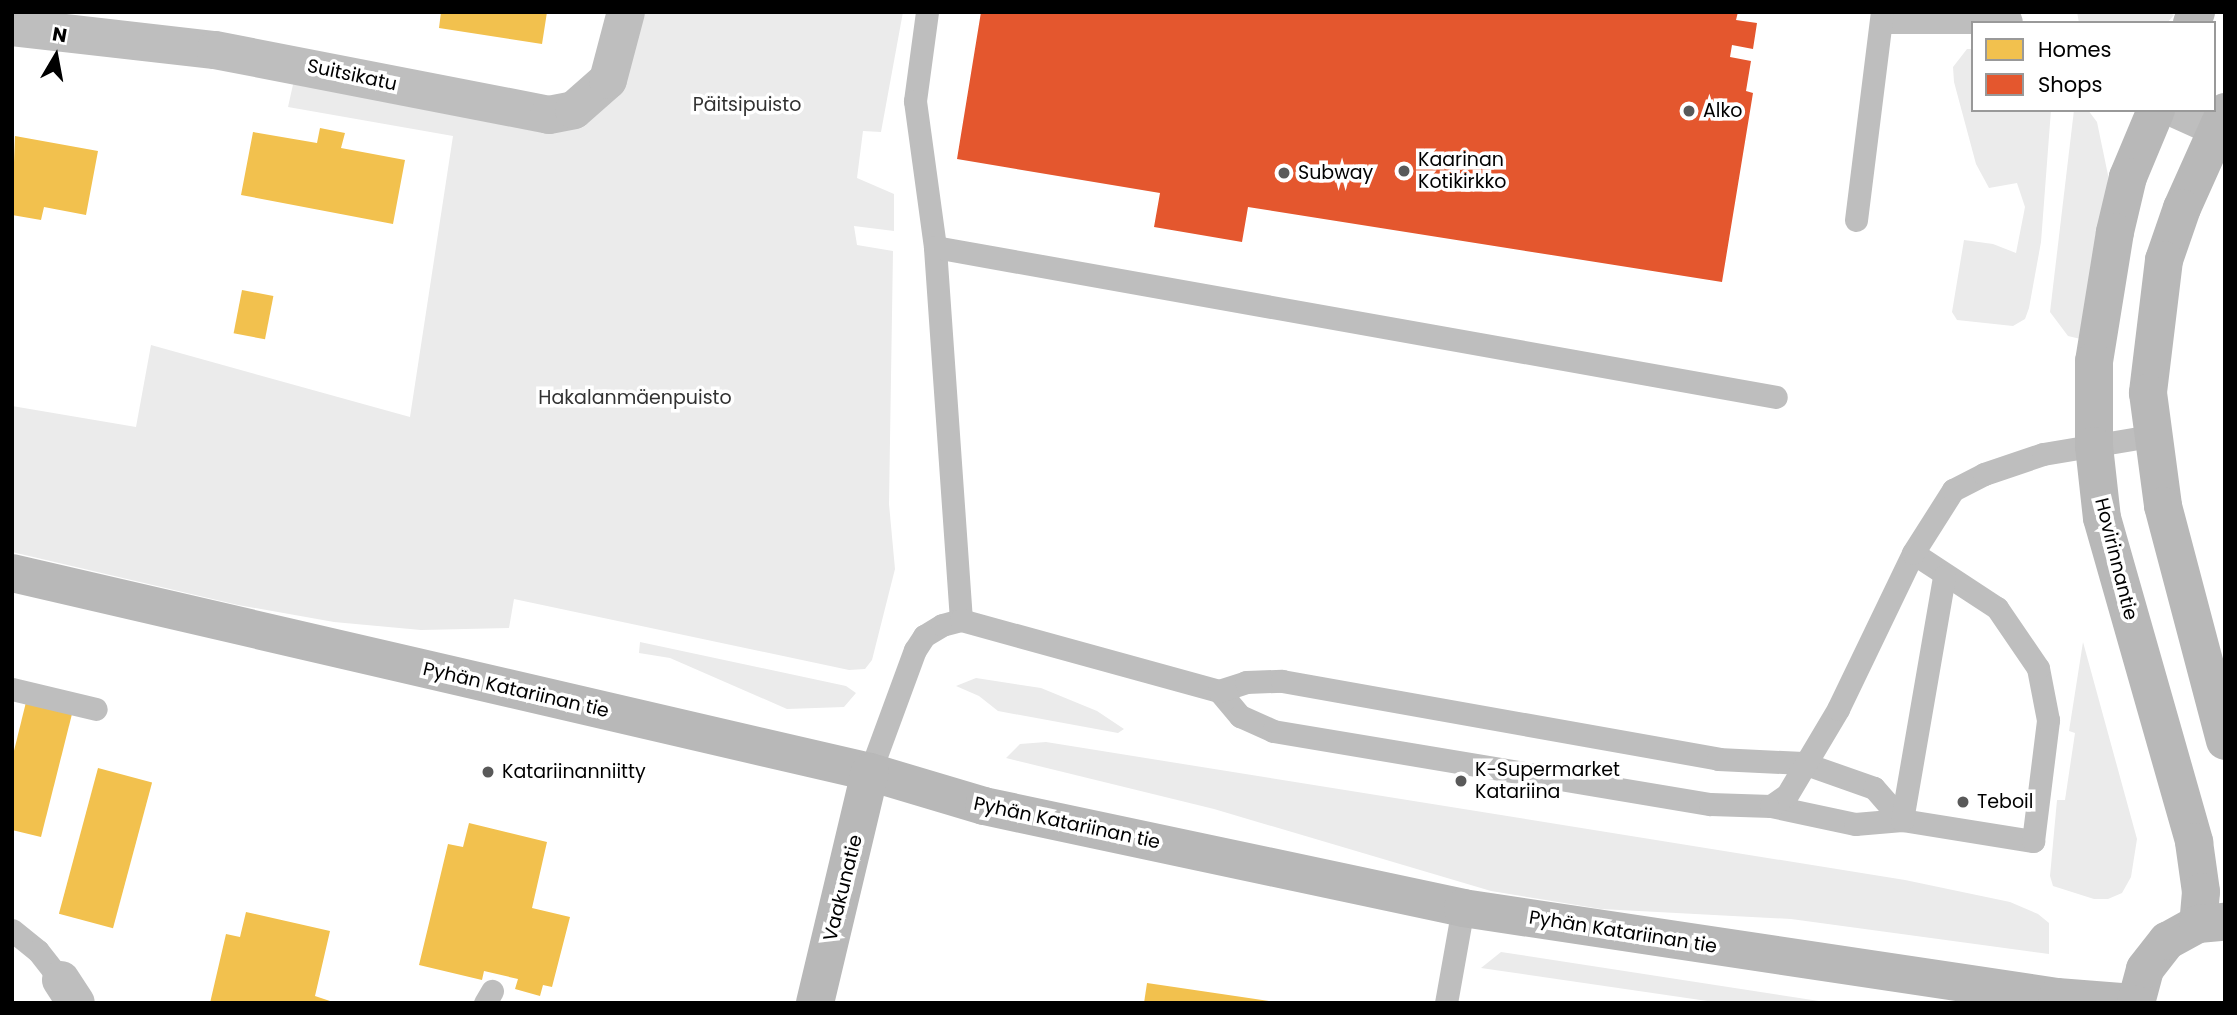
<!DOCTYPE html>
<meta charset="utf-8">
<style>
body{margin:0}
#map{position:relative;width:2237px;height:1015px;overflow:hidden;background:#fff;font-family:Poppins,sans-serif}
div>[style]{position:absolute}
.green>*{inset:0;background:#ebebeb}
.homes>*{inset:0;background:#f2c14e;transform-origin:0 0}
.shops>*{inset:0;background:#e4572e}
.lane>*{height:23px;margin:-11.5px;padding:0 11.5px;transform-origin:11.5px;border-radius:11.5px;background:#bebebe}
.street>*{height:38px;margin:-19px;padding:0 19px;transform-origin:19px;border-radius:19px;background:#bebebe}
.secondary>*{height:38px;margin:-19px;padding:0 19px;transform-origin:19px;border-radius:19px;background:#b8b8b8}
.dots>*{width:19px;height:19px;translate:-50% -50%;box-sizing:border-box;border:4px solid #fff;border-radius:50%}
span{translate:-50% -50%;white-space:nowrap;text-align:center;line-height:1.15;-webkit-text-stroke:7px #fff;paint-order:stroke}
.street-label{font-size:19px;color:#000}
.park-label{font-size:19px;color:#323232}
.poi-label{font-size:19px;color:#000}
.left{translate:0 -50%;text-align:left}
.frame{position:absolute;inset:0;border:14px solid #000;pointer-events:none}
.legend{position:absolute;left:1971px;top:21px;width:245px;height:91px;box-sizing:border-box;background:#fff;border:2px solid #999;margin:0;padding:9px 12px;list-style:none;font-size:21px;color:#000}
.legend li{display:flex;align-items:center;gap:14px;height:35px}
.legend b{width:35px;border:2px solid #999}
.north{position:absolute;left:21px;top:21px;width:70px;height:70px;-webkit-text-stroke:5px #fff;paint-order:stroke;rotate:10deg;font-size:19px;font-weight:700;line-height:28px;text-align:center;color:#000}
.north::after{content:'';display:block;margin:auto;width:24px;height:32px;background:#000;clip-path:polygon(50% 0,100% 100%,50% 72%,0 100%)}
</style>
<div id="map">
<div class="green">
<i style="clip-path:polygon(641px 12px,903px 12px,881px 132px,863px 131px,857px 178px,894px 194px,894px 231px,854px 226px,857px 245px,893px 251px,889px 504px,895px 569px,872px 660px,865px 669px,849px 670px,514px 599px,509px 628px,421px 630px,334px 622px,238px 605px,12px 552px,12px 406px,136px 427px,151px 345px,410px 417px,453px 136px,288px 107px,294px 80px,546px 126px)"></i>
<i style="clip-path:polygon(2077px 12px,2167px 12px,2174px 15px,2167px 23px,2079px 23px)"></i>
<i style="clip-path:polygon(1967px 49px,1973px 49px,1973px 110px,2051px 110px,2041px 242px,2029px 308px,2025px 319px,2013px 326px,1957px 320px,1952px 312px,1964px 240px,1993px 244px,2016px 253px,2025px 207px,2017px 183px,1989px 188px,1976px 164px,1954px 82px,1953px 67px)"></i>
<i style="clip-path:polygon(2074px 110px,2088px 110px,2097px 122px,2108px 175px,2107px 213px,2085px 340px,2068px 336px,2050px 312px)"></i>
<i style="clip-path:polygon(640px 642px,846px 686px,856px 693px,844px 707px,787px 709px,670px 658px,639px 653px)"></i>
<i style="clip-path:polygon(2083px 642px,2137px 839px,2131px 877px,2122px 893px,2108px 899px,2094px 899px,2053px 886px,2050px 876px,2057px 800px,2065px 800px,2075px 733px,2069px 731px)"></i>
<i style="clip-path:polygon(976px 678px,1041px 688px,1097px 711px,1124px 729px,1118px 733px,998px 711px,979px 696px,956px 686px)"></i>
<i style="clip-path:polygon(1046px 742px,1905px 880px,2010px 902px,2038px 914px,2049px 923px,2049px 954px,1791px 919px,1601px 909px,1491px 891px,1214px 809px,1006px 758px,1020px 744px)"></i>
<i style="clip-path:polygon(1501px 952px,1832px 1003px,1721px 1003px,1481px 968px)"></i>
</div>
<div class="homes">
<i style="clip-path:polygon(441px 12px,547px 12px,542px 44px,439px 28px)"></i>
<i style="clip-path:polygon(320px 128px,345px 133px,341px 148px,405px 160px,393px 224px,241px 195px,253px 132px,317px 143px)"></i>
<i style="clip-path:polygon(15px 136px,98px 151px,86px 215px,44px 207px,41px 220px,12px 215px)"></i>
<i style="left:242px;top:290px;width:32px;height:44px;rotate:11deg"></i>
<i style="clip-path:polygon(27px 698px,73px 710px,41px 837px,12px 830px,12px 759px)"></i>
<i style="left:98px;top:768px;width:56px;height:151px;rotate:15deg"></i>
<i style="clip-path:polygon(469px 823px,547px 842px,532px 908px,570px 917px,552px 987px,543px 985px,540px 996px,515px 989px,518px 979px,484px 971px,482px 980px,419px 965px,448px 844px,463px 847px)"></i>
<i style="clip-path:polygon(246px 912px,330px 931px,315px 996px,336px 1003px,210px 1003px,226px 934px,240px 937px)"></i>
<i style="clip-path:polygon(1147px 983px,1269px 1001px,1269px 1003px,1144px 1003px)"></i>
</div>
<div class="shops">
<i style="clip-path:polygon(981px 12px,1738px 12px,1736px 20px,1757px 23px,1753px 49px,1732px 45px,1730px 57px,1751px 61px,1746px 91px,1753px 93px,1722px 282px,1248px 207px,1242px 242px,1154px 227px,1160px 193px,957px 159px)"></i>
</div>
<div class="lane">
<i style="left:927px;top:12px;width:90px;rotate:97.7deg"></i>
<i style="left:915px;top:101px;width:147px;rotate:82.2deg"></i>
<i style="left:1884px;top:22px;width:118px"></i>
<i style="left:1856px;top:220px;width:210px;rotate:-82.9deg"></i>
<i style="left:961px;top:620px;width:374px;rotate:-94deg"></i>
<i style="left:935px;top:247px;width:854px;rotate:10.11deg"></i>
<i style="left:12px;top:689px;width:86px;rotate:13.4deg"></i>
<i style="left:1219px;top:691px;width:33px;rotate:50deg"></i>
<i style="left:1240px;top:716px;width:36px;rotate:24deg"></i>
<i style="left:1273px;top:731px;width:443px;rotate:9.5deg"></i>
<i style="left:1710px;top:804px;width:61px;rotate:1.9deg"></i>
<i style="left:1771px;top:806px;width:86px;rotate:12.1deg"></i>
<i style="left:1855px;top:824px;width:47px;rotate:-4.9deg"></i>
<i style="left:1902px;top:820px;width:133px;rotate:9.1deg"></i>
<i style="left:2033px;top:841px;width:122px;rotate:-82.9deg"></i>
<i style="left:2048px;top:720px;width:53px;rotate:-100.9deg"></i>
<i style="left:2038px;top:668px;width:73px;rotate:-124.3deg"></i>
<i style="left:1997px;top:608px;width:100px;rotate:-146.8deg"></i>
<i style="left:870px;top:772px;width:130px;rotate:-69.8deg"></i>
<i style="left:915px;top:650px;width:17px;rotate:-57deg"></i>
<i style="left:924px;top:636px;width:21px;rotate:-31deg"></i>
<i style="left:942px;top:625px;width:20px;rotate:-15deg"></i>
<i style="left:961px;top:620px;width:268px;rotate:15.4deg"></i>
<i style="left:1219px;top:691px;width:28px;rotate:-18deg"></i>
<i style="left:1246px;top:682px;width:36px;rotate:-2deg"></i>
<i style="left:1282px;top:681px;width:443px;rotate:10.1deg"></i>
<i style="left:1718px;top:759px;width:85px;rotate:2.7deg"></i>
<i style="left:1803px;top:763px;width:75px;rotate:19.4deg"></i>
<i style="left:1874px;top:788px;width:43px;rotate:48.8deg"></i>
<i style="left:1771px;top:806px;width:19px;rotate:-35deg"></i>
<i style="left:1787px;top:795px;width:100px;rotate:-59.3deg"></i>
<i style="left:1838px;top:709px;width:173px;rotate:-64.3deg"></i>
<i style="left:1913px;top:553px;width:75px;rotate:-57.6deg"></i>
<i style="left:1953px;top:490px;width:35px;rotate:-27deg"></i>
<i style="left:1984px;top:474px;width:62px;rotate:-18.7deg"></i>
<i style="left:2043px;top:454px;width:109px;rotate:-9.5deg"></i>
<i style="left:1902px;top:820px;width:247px;rotate:-80.2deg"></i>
<i style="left:12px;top:930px;width:33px;rotate:39deg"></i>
<i style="left:38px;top:951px;width:37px;rotate:52deg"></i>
<i style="left:485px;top:1003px;width:14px;rotate:-60deg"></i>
<i style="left:1446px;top:1003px;width:97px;rotate:-79.9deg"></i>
</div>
<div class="street">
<i style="left:1999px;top:12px;width:12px;rotate:66deg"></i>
<i style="left:12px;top:27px;width:204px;rotate:6.5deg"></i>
<i style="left:215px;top:50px;width:340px;rotate:11deg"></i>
<i style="left:549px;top:115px;width:25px;rotate:-11deg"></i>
<i style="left:574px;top:110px;width:45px;rotate:-41.4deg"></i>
<i style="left:608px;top:80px;width:70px;rotate:-75.2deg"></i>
<i style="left:2178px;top:110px;width:51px;rotate:24.1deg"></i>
<i style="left:61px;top:980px;width:27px;rotate:57deg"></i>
</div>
<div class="secondary">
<i style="left:2192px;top:23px;width:12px;rotate:-70deg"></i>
<i style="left:2156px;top:110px;width:73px;rotate:112.7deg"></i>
<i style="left:2128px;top:177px;width:57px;rotate:103.3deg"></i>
<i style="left:2115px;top:232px;width:131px;rotate:99.2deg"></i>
<i style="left:2094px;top:361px;width:85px;rotate:90deg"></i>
<i style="left:2094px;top:446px;width:72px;rotate:83.7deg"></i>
<i style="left:2102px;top:518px;width:337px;rotate:74.1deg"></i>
<i style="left:2194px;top:842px;width:50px;rotate:82deg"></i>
<i style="left:2201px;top:892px;width:32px;rotate:95deg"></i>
<i style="left:2225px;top:112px;width:105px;rotate:114.1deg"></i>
<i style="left:2182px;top:208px;width:55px;rotate:109.1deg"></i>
<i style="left:2164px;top:260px;width:134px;rotate:96.9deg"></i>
<i style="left:2148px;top:393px;width:114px;rotate:82.4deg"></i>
<i style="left:2163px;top:506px;width:243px;rotate:75.2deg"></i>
<i style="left:12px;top:573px;width:881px;rotate:13.06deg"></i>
<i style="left:870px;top:772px;width:119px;rotate:16.6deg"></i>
<i style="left:984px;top:806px;width:490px;rotate:12deg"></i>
<i style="left:1463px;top:908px;width:601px;rotate:8.52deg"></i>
<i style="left:2057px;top:997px;width:77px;rotate:4.5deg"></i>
<i style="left:815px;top:1003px;width:237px;rotate:-76.6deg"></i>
<i style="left:2136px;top:1003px;width:35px;rotate:-75deg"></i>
<i style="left:2145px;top:969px;width:36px;rotate:-52deg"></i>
<i style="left:2167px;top:941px;width:35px;rotate:-29deg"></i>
<i style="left:2198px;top:924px;width:25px;rotate:-5deg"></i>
</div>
<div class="dots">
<i style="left:1689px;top:111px;background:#595959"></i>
<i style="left:1404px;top:171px;background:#595959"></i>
<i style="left:1284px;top:173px;background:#595959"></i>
<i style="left:488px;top:772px;background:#595959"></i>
<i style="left:1461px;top:781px;background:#595959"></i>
<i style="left:1963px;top:802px;background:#595959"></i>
</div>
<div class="street-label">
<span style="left:352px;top:75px;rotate:12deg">Suitsikatu</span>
<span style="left:2116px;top:559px;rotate:76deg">Hovirinnantie</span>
<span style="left:516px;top:690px;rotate:13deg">Pyhän Katariinan tie</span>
<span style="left:1067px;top:823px;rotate:12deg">Pyhän Katariinan tie</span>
<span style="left:843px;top:888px;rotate:-76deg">Vaakunatie</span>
<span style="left:1623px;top:932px;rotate:9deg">Pyhän Katariinan tie</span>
</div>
<div class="park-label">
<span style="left:747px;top:105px">Päitsipuisto</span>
<span style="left:635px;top:398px">Hakalanmäenpuisto</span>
</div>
<div class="poi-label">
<span class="left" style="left:1703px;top:111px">Alko</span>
<span class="left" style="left:1418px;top:171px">Kaarinan<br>Kotikirkko</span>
<span class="left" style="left:1298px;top:173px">Subway</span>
<span class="left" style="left:1475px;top:781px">K-Supermarket<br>Katariina</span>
<span class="left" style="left:502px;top:772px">Katariinanniitty</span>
<span class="left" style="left:1977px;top:802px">Teboil</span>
</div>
<div class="frame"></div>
<ul class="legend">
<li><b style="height:19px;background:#f2c14e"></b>Homes</li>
<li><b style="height:19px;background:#e4572e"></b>Shops</li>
</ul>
<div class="north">N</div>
</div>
